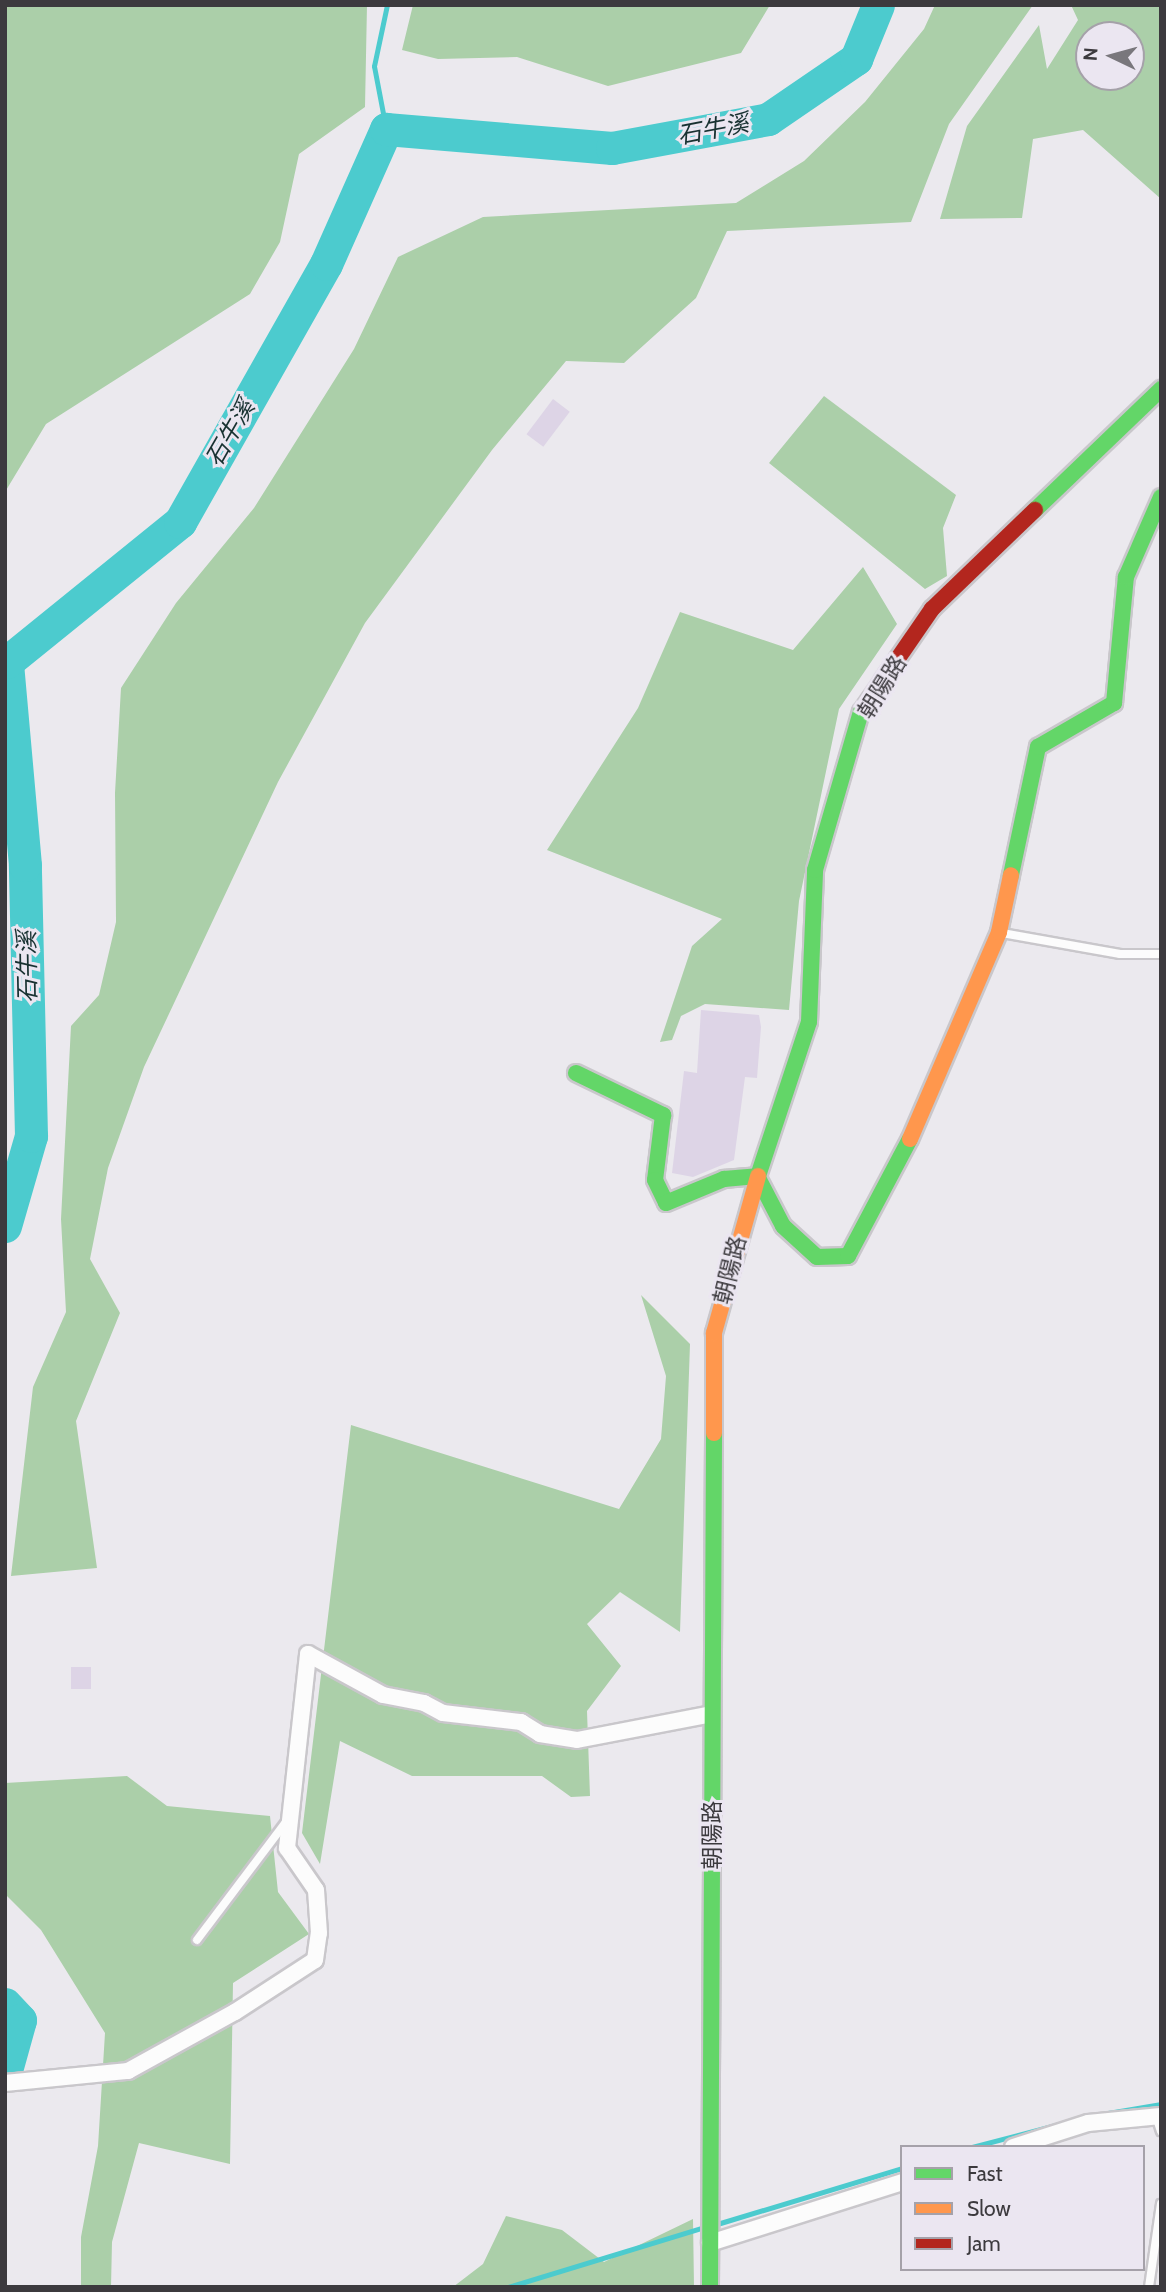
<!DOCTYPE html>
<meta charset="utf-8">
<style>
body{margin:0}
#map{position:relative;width:1166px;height:2292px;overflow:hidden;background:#ebe9ee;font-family:Cabin,"Noto Sans TC",sans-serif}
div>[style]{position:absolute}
.forest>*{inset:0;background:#abcfa9}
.stream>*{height:5px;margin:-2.5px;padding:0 2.5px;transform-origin:2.5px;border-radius:2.5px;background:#4ccbce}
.river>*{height:33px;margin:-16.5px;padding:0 16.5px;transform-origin:16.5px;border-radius:16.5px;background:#4ccbce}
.building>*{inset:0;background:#ddd4e6;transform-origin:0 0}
.roads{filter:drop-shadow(2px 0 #c9c7cb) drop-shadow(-2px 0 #c9c7cb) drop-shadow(0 2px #c9c7cb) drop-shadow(0 -2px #c9c7cb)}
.lane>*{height:8px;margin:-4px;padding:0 4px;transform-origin:4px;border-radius:4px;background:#fcfcfc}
.street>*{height:16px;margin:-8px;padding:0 8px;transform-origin:8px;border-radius:8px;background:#fcfcfc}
.fast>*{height:16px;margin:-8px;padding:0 8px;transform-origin:8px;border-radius:8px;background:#63d668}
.slow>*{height:16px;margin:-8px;padding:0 8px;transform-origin:8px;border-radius:8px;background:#ff974d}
.jam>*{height:16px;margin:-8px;padding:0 8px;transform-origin:8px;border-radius:8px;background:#b3261e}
span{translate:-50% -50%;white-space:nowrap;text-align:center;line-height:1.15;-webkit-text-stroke:6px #ebe6f1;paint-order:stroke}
.street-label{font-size:23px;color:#3c3a3e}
.water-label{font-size:24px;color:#183131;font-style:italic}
.frame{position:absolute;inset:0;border:7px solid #3c3a3e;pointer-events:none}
.legend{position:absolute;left:900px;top:2145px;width:245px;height:126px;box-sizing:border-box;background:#ebe6f1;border:2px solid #a5a1a9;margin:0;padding:9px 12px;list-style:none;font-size:21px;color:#3c3a3e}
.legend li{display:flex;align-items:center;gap:14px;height:35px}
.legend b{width:35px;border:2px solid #a5a1a9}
.north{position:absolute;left:1075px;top:21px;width:70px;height:70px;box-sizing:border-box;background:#ebe6f1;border:2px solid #a5a1a9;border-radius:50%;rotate:275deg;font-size:19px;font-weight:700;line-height:28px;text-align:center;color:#3c3a3e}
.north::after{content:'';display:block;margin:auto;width:24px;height:32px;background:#79777c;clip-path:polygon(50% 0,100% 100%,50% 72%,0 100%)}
</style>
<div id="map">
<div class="forest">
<i style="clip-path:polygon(5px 5px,367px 5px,365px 107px,299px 154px,280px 242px,250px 294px,46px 424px,5px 492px)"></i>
<i style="clip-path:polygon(413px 5px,770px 5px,741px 53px,608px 86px,517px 57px,438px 59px,402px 50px)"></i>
<i style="clip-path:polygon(935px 5px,1033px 5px,949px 124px,911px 222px,727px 231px,696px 298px,624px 363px,566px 361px,492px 450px,365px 623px,278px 782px,144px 1067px,108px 1168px,90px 1259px,120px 1313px,76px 1421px,97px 1568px,11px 1576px,33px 1387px,66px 1312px,61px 1219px,71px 1026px,99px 995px,116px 922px,115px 793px,121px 688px,176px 603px,254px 508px,354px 349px,398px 257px,483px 217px,736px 203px,804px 161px,865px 102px,924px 29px)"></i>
<i style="clip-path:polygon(evenodd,1071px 5px,1161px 5px,1161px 199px,1083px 130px,1033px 139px,1022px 218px,940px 219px,967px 126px,1039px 25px,1047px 69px,1078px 20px,1071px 5px,1131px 35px,1131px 77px,1089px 77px,1089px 35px,1131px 35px)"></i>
<i style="clip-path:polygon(824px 396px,956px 495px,943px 528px,947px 576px,925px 589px,769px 463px)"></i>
<i style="clip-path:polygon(863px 567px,897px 624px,839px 709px,799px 901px,789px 1010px,705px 1004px,681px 1016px,672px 1040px,660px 1042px,692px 946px,722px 919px,547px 850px,638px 708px,680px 612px,793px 650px)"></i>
<i style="clip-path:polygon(641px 1295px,690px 1344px,680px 1632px,620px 1592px,587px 1624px,621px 1666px,587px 1711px,590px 1796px,571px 1797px,542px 1776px,412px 1776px,340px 1741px,320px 1864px,302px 1833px,351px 1425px,619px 1509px,661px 1439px,666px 1376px)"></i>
<i style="clip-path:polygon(127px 1776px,167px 1806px,270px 1816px,278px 1892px,309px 1934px,233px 1983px,230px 2164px,139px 2143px,112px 2242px,111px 2287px,81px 2287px,81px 2237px,98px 2146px,105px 2033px,41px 1930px,5px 1894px,5px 1783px)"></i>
<i style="clip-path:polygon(506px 2216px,562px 2230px,604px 2262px,693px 2219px,694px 2287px,453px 2287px,483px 2264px)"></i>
</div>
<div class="stream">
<i style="left:386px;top:129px;width:64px;rotate:-100.8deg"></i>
<i style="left:374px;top:66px;width:62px;rotate:-78deg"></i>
<i style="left:1102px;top:2114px;width:60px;rotate:-9.6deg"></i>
<i style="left:972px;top:2147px;width:114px;rotate:-14.8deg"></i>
<i style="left:717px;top:2224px;width:193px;rotate:-16.8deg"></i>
<i style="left:508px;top:2287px;width:205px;rotate:-17deg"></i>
</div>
<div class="river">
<i style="left:5px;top:1226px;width:94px;rotate:-73.9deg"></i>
<i style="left:31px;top:1136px;width:271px;rotate:-91.3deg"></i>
<i style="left:25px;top:865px;width:204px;rotate:-95.1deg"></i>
<i style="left:7px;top:662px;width:223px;rotate:-39deg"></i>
<i style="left:180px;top:522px;width:296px;rotate:-60.5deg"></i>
<i style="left:326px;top:264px;width:148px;rotate:-66deg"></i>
<i style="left:386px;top:129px;width:227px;rotate:4.8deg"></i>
<i style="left:612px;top:148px;width:159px;rotate:-10.5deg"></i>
<i style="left:768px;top:119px;width:107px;rotate:-34.3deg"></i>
<i style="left:856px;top:59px;width:58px;rotate:-67.8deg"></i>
<i style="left:5px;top:2004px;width:22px;rotate:47deg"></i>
<i style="left:20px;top:2020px;width:56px;rotate:105.5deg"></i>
</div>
<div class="building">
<i style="left:553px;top:399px;width:21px;height:44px;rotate:37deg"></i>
<i style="clip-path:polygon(701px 1010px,759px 1015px,761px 1027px,757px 1078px,745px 1077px,734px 1160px,693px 1177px,672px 1173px,684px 1071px,697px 1073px)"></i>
<i style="left:71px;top:1667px;width:20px;height:22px"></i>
</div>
<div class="roads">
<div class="lane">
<i style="left:1002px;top:933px;width:120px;rotate:10.1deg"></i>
<i style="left:1120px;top:954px;width:41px"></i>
<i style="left:197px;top:1940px;width:148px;rotate:-53deg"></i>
<i style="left:1156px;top:2116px;width:16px;rotate:72deg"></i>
<i style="left:1149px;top:2287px;width:84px;rotate:-81.8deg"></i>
</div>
<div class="street">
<i style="left:5px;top:2083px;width:124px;rotate:-5.6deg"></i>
<i style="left:128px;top:2071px;width:122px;rotate:-28.9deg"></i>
<i style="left:235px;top:2012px;width:95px;rotate:-33deg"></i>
<i style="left:315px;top:1960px;width:27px;rotate:-82deg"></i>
<i style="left:319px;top:1933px;width:43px;rotate:-94deg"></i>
<i style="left:316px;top:1890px;width:51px;rotate:-124.6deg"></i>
<i style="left:287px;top:1848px;width:195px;rotate:-83.8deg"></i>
<i style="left:308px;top:1654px;width:85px;rotate:28.7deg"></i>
<i style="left:383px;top:1695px;width:42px;rotate:11deg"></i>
<i style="left:424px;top:1703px;width:21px;rotate:28deg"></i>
<i style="left:443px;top:1713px;width:79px;rotate:6.6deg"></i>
<i style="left:521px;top:1722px;width:22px;rotate:32deg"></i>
<i style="left:540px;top:1734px;width:37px;rotate:9deg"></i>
<i style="left:577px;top:1740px;width:137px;rotate:-10.9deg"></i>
<i style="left:1013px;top:2147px;width:79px;rotate:-17.7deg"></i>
<i style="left:1088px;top:2123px;width:73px;rotate:-5.5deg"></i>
<i style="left:710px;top:2243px;width:201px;rotate:-17.6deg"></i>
</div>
<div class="fast">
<i style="left:1035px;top:510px;width:175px;rotate:-43.8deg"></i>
<i style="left:1011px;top:875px;width:131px;rotate:-78.1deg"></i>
<i style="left:1038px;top:747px;width:88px;rotate:-30.1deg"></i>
<i style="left:1114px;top:703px;width:127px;rotate:-84.6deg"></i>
<i style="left:1126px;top:577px;width:87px;rotate:-66.4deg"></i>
<i style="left:576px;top:1073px;width:97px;rotate:25.8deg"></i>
<i style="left:663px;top:1115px;width:65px;rotate:97deg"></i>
<i style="left:655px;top:1180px;width:25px;rotate:64deg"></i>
<i style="left:666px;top:1203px;width:63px;rotate:-22.5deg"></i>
<i style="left:724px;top:1179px;width:33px;rotate:-5deg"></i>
<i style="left:757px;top:1176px;width:56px;rotate:62.5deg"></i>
<i style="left:783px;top:1226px;width:46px;rotate:42.4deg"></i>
<i style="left:817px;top:1257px;width:31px;rotate:-2deg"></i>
<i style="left:848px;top:1256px;width:132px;rotate:-62.1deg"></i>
<i style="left:758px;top:1176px;width:162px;rotate:-71.7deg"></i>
<i style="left:809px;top:1022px;width:152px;rotate:-87.7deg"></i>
<i style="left:815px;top:870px;width:165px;rotate:-73.8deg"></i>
<i style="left:861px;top:712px;width:39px;rotate:-55deg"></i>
<i style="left:710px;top:2287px;width:854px;rotate:-89.73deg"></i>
</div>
<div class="slow">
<i style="left:910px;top:1139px;width:225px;rotate:-66.7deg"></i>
<i style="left:999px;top:932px;width:58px;rotate:-78.1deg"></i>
<i style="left:714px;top:1433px;width:100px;rotate:-90deg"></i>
<i style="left:714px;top:1333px;width:163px;rotate:-74.3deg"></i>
</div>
<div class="jam">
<i style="left:883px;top:680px;width:86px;rotate:-55.4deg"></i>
<i style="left:932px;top:609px;width:143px;rotate:-43.9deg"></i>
</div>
</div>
<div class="street-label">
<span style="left:882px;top:687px;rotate:-58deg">朝陽路</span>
<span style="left:730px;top:1270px;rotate:-76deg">朝陽路</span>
<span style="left:712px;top:1835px;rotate:-90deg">朝陽路</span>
</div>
<div class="water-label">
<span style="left:713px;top:129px;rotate:-11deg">石牛溪</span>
<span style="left:230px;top:433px;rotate:-60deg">石牛溪</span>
<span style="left:27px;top:967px;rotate:-91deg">石牛溪</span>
</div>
<div class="frame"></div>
<ul class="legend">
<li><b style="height:9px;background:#63d668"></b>Fast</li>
<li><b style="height:9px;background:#ff974d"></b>Slow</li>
<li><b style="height:9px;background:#b3261e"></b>Jam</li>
</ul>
<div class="north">N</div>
</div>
